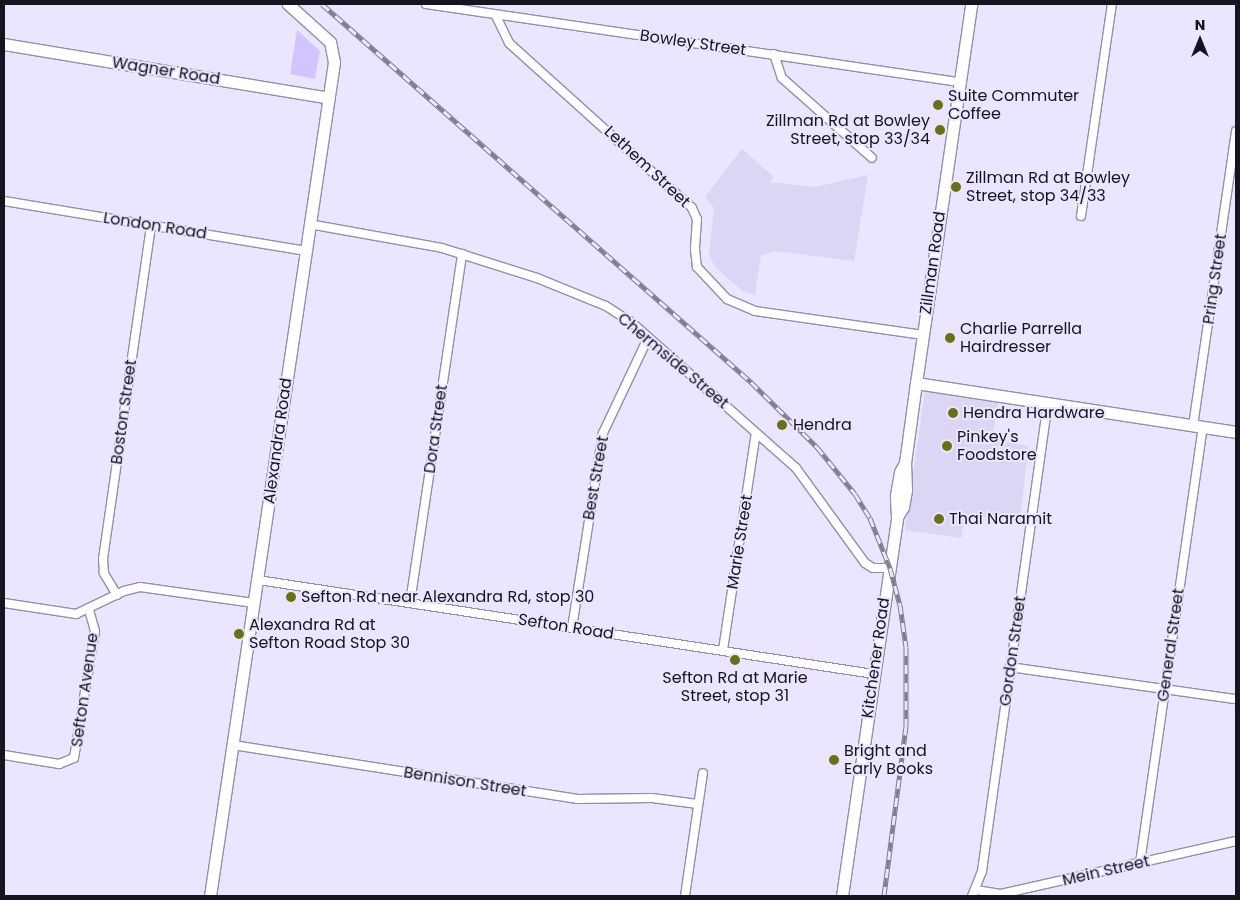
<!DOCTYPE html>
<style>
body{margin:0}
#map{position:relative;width:1240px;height:900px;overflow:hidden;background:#ebe5ff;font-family:Poppins,sans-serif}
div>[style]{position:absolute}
.built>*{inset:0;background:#dcd5f3}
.green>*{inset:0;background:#d2c4fd}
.roads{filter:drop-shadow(1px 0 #948eaa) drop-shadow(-1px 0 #948eaa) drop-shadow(0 1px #948eaa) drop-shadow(0 -1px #948eaa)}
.street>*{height:8px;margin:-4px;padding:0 4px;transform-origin:4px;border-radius:4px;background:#fff}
.secondary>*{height:11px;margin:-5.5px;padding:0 5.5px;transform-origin:5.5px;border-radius:5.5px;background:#fff}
.rail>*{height:5px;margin-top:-2.5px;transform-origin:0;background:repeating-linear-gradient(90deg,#ebe5ff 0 9px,#807c8e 0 18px);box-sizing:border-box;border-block:1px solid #807c8e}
.dots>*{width:14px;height:14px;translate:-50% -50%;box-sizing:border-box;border:2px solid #ebe5ff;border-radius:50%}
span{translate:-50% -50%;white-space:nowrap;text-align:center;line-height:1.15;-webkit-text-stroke:4px #ebe5ff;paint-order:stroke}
.street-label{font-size:16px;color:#16141e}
.poi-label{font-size:16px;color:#16141e}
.left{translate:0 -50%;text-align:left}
.right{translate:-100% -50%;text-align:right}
.frame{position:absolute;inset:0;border:5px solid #16141e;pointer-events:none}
.north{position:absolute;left:1175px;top:15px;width:50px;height:50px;-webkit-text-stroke:4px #ebe5ff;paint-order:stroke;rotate:0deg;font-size:14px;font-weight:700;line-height:20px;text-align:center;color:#16141e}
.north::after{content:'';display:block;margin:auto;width:18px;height:22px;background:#16141e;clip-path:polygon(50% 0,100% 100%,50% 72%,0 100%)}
</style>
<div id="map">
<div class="built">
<i style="clip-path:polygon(742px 149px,774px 177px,770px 182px,815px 187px,868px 175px,854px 261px,775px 251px,761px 255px,755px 295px,744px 292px,715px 267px,709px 254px,714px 208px,705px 197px)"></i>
<i style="clip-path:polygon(925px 391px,998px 403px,992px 440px,1028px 446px,1020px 522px,965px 515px,961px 538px,905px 530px)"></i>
</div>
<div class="green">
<i style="clip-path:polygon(297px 30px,320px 51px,315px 79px,290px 74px)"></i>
</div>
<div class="roads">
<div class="street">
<i style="left:426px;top:4px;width:539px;rotate:8.33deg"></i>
<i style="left:496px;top:16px;width:30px;rotate:64deg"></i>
<i style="left:509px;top:43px;width:246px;rotate:42deg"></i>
<i style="left:692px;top:208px;width:12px;rotate:66deg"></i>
<i style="left:697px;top:219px;width:30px;rotate:94deg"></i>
<i style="left:695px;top:249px;width:18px;rotate:84deg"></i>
<i style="left:697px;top:267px;width:44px;rotate:46.8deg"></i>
<i style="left:727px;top:299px;width:30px;rotate:23deg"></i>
<i style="left:755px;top:311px;width:170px;rotate:8.1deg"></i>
<i style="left:774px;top:54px;width:25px;rotate:72deg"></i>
<i style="left:782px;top:78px;width:120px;rotate:41.6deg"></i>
<i style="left:4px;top:201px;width:305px;rotate:9.4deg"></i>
<i style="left:1081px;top:216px;width:214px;rotate:-81.7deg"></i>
<i style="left:309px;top:224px;width:135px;rotate:10.2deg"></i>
<i style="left:442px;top:248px;width:100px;rotate:17.5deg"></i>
<i style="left:537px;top:278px;width:74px;rotate:22.1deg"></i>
<i style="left:606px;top:306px;width:30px;rotate:33deg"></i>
<i style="left:631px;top:322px;width:220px;rotate:41.5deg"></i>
<i style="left:796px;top:468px;width:117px;rotate:54deg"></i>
<i style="left:865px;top:563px;width:9px;rotate:32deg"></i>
<i style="left:873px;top:568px;width:16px"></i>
<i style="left:1193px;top:426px;width:298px;rotate:-81.7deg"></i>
<i style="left:258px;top:580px;width:623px;rotate:8.68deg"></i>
<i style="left:117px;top:595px;width:26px;rotate:-121deg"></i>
<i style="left:104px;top:573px;width:14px;rotate:-94deg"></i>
<i style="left:103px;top:559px;width:336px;rotate:-81.8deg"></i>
<i style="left:4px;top:603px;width:73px;rotate:8.7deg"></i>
<i style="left:76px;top:614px;width:53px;rotate:-25.6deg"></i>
<i style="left:124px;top:591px;width:16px;rotate:-14deg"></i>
<i style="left:140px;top:587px;width:115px;rotate:8deg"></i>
<i style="left:410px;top:603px;width:353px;rotate:-81.5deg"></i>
<i style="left:572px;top:628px;width:197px;rotate:-81deg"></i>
<i style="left:603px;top:433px;width:105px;rotate:-64.7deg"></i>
<i style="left:723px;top:650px;width:219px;rotate:-81.4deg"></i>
<i style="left:1010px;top:667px;width:228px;rotate:8.1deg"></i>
<i style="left:233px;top:745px;width:349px;rotate:8.9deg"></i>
<i style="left:578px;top:799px;width:74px;rotate:-0.8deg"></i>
<i style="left:652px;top:798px;width:46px;rotate:7.4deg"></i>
<i style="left:4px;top:755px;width:56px;rotate:9.3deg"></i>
<i style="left:59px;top:764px;width:16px;rotate:-22deg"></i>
<i style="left:74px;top:758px;width:129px;rotate:-80.6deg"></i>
<i style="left:95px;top:631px;width:22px;rotate:-106deg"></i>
<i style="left:1140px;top:863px;width:441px;rotate:-81.8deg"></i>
<i style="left:976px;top:890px;width:25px;rotate:9deg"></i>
<i style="left:1001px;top:894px;width:241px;rotate:-12.7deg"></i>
<i style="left:685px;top:896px;width:124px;rotate:-81.7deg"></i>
<i style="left:972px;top:896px;width:27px;rotate:-68deg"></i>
<i style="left:982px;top:871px;width:473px;rotate:-82deg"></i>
</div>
<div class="secondary">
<i style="left:4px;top:44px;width:329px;rotate:9.4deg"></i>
<i style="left:916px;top:383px;width:324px;rotate:8.7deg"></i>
<i style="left:897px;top:517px;width:12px;rotate:-59deg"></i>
<i style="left:903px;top:507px;width:17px;rotate:-80deg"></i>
<i style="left:906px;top:490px;width:27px;rotate:-92deg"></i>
<i style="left:905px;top:463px;width:81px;rotate:-82.2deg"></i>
<i style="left:916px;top:383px;width:383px;rotate:-81.7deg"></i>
<i style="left:210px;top:896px;width:843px;rotate:-81.54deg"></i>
<i style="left:334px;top:62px;width:20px;rotate:-101deg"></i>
<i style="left:330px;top:42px;width:57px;rotate:-137.9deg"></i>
<i style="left:842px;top:896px;width:383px;rotate:-81.7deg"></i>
<i style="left:897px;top:517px;width:22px;rotate:-93deg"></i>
<i style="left:896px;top:495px;width:23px;rotate:-80deg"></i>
<i style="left:900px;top:472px;width:10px;rotate:-61deg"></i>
</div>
</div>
<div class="rail">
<i style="left:322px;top:4px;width:572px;rotate:41.38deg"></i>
<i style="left:751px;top:382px;width:93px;rotate:44.6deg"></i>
<i style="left:817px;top:447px;width:60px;rotate:51deg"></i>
<i style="left:855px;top:494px;width:28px;rotate:58deg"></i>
<i style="left:870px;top:518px;width:54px;rotate:68.2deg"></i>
<i style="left:890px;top:568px;width:38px;rotate:75deg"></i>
<i style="left:900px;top:605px;width:42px;rotate:81.9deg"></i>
<i style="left:906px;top:647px;width:79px;rotate:90deg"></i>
<i style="left:906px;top:726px;width:171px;rotate:97.4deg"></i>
</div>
<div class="dots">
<i style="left:938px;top:105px;background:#68711a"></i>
<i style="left:940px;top:130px;background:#68711a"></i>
<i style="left:956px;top:187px;background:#68711a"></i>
<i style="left:950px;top:338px;background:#68711a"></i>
<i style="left:953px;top:413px;background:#68711a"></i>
<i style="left:782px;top:425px;background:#68711a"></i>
<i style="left:947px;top:446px;background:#68711a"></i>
<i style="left:939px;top:519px;background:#68711a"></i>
<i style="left:291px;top:597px;background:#68711a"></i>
<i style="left:239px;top:634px;background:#68711a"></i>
<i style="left:735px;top:660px;background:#68711a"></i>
<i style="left:834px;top:760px;background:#68711a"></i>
</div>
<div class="street-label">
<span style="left:693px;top:43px;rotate:8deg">Bowley Street</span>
<span style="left:166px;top:71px;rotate:9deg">Wagner Road</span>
<span style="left:647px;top:167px;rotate:43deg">Lethem Street</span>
<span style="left:155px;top:226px;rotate:9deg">London Road</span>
<span style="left:933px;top:263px;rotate:-82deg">Zillman Road</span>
<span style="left:1215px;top:279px;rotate:-82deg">Pring Street</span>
<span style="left:673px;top:361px;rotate:40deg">Chermside Street</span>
<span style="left:124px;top:412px;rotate:-82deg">Boston Street</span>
<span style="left:436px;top:429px;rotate:-82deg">Dora Street</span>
<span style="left:278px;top:441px;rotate:-82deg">Alexandra Road</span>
<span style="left:596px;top:478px;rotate:-80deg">Best Street</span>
<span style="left:740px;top:542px;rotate:-81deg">Marie Street</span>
<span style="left:566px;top:627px;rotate:9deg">Sefton Road</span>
<span style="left:1171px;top:645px;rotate:-82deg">General Street</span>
<span style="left:1013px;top:651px;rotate:-82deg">Gordon Street</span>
<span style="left:876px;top:658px;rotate:-82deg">Kitchener Road</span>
<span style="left:85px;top:690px;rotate:-82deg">Sefton Avenue</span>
<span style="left:465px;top:782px;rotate:9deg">Bennison Street</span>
<span style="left:1106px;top:871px;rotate:-13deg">Mein Street</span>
</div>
<div class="poi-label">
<span class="left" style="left:948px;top:105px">Suite Commuter<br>Coffee</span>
<span class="right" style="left:930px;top:130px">Zillman Rd at Bowley<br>Street, stop 33/34</span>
<span class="left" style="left:966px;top:187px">Zillman Rd at Bowley<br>Street, stop 34/33</span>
<span class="left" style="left:960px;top:338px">Charlie Parrella<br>Hairdresser</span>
<span class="left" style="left:963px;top:413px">Hendra Hardware</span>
<span class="left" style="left:793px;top:425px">Hendra</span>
<span class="left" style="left:957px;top:446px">Pinkey's<br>Foodstore</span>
<span class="left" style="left:949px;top:519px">Thai Naramit</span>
<span class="left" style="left:301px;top:597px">Sefton Rd near Alexandra Rd, stop 30</span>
<span class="left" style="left:249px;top:634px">Alexandra Rd at<br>Sefton Road Stop 30</span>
<span style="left:735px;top:687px">Sefton Rd at Marie<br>Street, stop 31</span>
<span class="left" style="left:844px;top:760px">Bright and<br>Early Books</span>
</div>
<div class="frame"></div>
<div class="north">N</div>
</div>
